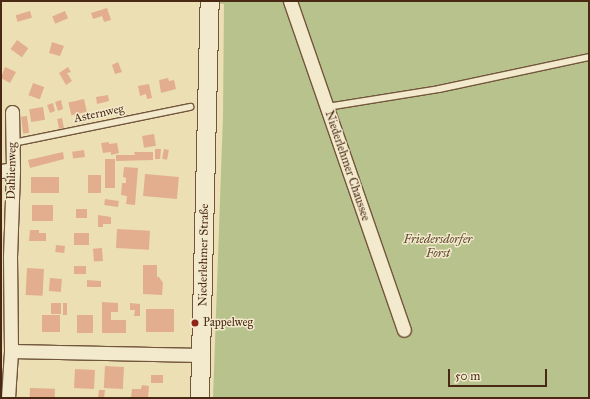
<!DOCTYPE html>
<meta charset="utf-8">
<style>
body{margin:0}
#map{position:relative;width:590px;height:399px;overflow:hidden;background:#ecdfb3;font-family:"IM FELL Great Primer",serif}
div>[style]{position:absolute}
.green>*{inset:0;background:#b8c28c}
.building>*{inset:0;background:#e2ae8e;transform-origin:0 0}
.roads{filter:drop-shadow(1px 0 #72563c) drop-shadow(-1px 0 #72563c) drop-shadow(0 1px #72563c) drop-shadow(0 -1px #72563c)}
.service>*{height:6px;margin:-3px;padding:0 3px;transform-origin:3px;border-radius:3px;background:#f3eace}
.minor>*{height:13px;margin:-6.5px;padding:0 6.5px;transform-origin:6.5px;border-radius:6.5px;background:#f3eace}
.secondary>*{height:18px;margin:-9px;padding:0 9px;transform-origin:9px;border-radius:9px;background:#f3eace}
.dots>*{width:11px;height:11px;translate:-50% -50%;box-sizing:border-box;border:2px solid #f3eace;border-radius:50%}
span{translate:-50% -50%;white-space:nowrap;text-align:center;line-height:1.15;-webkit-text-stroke:3px #f3eace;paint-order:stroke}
.street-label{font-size:12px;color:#492914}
.park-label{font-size:12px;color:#5f482c;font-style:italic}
.poi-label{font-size:12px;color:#492914}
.left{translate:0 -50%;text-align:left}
.frame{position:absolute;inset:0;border:2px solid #492914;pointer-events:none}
.scale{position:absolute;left:448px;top:369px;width:99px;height:18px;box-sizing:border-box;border:2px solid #492914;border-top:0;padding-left:5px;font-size:12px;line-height:14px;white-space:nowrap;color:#492914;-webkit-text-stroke:3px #f3eace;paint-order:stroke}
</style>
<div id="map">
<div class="green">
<i style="clip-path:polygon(193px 1px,589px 1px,589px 398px,213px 398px,223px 116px,224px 4px)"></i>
</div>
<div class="building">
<i style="clip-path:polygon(107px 8px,111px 20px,104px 22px,102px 16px,93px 19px,91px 13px)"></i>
<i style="left:30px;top:11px;width:7px;height:15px;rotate:74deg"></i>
<i style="left:65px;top:11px;width:8px;height:14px;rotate:67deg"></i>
<i style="left:17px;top:40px;width:14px;height:11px;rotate:36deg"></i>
<i style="clip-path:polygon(52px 42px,64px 46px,60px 56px,49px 53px)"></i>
<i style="clip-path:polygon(118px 62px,122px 72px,115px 74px,112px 65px)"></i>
<i style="clip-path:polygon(5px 67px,16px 72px,10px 83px,1px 78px)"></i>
<i style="clip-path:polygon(68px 67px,71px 72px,67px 73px,72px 81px,66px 85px,59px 73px)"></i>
<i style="clip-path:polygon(168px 78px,169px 81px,174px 80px,176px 89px,161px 93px,159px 80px)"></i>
<i style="left:33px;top:83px;width:12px;height:13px;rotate:20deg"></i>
<i style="clip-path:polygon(149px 84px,152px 98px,147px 99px,146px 94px,140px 96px,138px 86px)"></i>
<i style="clip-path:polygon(108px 95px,109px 101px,97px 104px,96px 97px)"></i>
<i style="left:84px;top:99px;width:13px;height:16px;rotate:77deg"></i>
<i style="clip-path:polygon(61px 100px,63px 109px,58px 111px,55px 102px)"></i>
<i style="clip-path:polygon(53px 103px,55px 111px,50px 113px,47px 105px)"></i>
<i style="left:43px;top:107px;width:13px;height:14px;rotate:81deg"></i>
<i style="left:27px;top:116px;width:17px;height:6px;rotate:83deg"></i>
<i style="left:62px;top:118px;width:10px;height:5px;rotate:79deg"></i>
<i style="left:154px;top:134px;width:12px;height:12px;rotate:81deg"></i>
<i style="clip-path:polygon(109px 142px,109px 144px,117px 143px,119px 153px,111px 155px,111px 152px,103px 153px,101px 143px)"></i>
<i style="clip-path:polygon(155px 149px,161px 149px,160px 159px,155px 159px)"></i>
<i style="left:164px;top:149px;width:5px;height:10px;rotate:11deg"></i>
<i style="left:84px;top:150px;width:7px;height:12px;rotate:82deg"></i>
<i style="clip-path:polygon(63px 152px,64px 159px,30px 168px,28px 160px)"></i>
<i style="clip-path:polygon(134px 152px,153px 152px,153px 160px,116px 161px,116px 155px,135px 155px)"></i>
<i style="left:105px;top:159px;width:10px;height:29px"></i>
<i style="clip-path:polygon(124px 167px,138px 168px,135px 205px,126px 204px,127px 196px,121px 195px,122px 183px,126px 183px,126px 178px,123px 177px)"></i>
<i style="left:145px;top:174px;width:34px;height:22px;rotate:5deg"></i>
<i style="left:88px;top:175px;width:13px;height:18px"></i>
<i style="left:31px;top:177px;width:28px;height:16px"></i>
<i style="left:105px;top:199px;width:14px;height:6px;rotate:8deg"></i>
<i style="left:32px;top:205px;width:21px;height:16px"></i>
<i style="left:76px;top:209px;width:11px;height:9px"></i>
<i style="clip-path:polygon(98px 215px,111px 217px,111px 224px,103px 224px,103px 227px,98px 227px)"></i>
<i style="left:117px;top:229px;width:33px;height:19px;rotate:3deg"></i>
<i style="clip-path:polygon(30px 230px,39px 230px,39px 233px,46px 233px,46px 241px,29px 241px)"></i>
<i style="left:74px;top:233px;width:15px;height:12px"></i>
<i style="left:56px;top:245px;width:9px;height:7px;rotate:6deg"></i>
<i style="left:102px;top:248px;width:13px;height:9px;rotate:86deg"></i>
<i style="clip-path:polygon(143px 265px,157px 265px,157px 277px,159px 277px,163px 283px,162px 295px,143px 294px)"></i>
<i style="left:86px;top:266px;width:8px;height:12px;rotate:90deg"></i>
<i style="left:27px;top:268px;width:17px;height:27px;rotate:3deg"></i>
<i style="left:50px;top:278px;width:12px;height:13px;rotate:5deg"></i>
<i style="clip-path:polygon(87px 280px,101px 281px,101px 287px,87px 287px)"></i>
<i style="clip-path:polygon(102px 302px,118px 303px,118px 312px,111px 312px,111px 320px,126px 320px,126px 333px,102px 333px)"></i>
<i style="left:51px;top:303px;width:10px;height:11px"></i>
<i style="left:63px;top:303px;width:4px;height:12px"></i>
<i style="clip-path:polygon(130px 303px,140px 304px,140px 316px,134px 316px,135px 310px,130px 310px)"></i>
<i style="left:146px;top:309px;width:28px;height:23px"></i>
<i style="left:42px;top:315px;width:18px;height:17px"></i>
<i style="left:77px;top:315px;width:16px;height:18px"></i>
<i style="left:105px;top:366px;width:19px;height:22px;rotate:3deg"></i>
<i style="left:75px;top:369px;width:20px;height:19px;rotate:3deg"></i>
<i style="left:151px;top:375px;width:12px;height:8px"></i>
<i style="clip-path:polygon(142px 385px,149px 386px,148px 398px,131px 398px,132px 389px,141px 389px)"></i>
<i style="left:30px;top:388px;width:25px;height:9px;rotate:2deg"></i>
<i style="clip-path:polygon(99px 390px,105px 390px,104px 398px,98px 398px)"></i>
</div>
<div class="roads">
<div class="service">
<i style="left:327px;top:107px;width:113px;rotate:-9.1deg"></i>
<i style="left:439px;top:89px;width:153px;rotate:-12deg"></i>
<i style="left:13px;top:143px;width:181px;rotate:-11.5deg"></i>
</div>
<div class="minor">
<i style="left:290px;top:1px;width:348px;rotate:70.9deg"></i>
<i style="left:1px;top:171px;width:12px;rotate:-9deg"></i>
<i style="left:11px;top:351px;width:190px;rotate:1.2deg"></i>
<i style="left:8px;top:398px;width:47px;rotate:-86.3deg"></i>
<i style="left:11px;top:351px;width:94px;rotate:-90.6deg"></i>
<i style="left:10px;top:257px;width:88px;rotate:-88deg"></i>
<i style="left:13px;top:169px;width:57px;rotate:-91deg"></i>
</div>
<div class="secondary">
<i style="left:200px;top:398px;width:397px;rotate:-88.6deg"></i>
</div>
</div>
<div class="dots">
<i style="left:195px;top:323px;background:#8f2418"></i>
</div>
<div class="street-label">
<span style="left:99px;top:114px;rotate:-12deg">Asternweg</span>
<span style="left:347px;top:166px;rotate:71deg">Niederlehmer Chaussee</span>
<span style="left:12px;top:171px;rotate:-89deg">Dahlienweg</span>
<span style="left:204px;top:255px;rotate:-89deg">Niederlehmer Straße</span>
</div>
<div class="park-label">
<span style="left:438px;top:247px">Friedersdorfer<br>Forst</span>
</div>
<div class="poi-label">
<span class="left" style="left:203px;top:323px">Pappelweg</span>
</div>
<div class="frame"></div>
<div class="scale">50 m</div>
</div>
